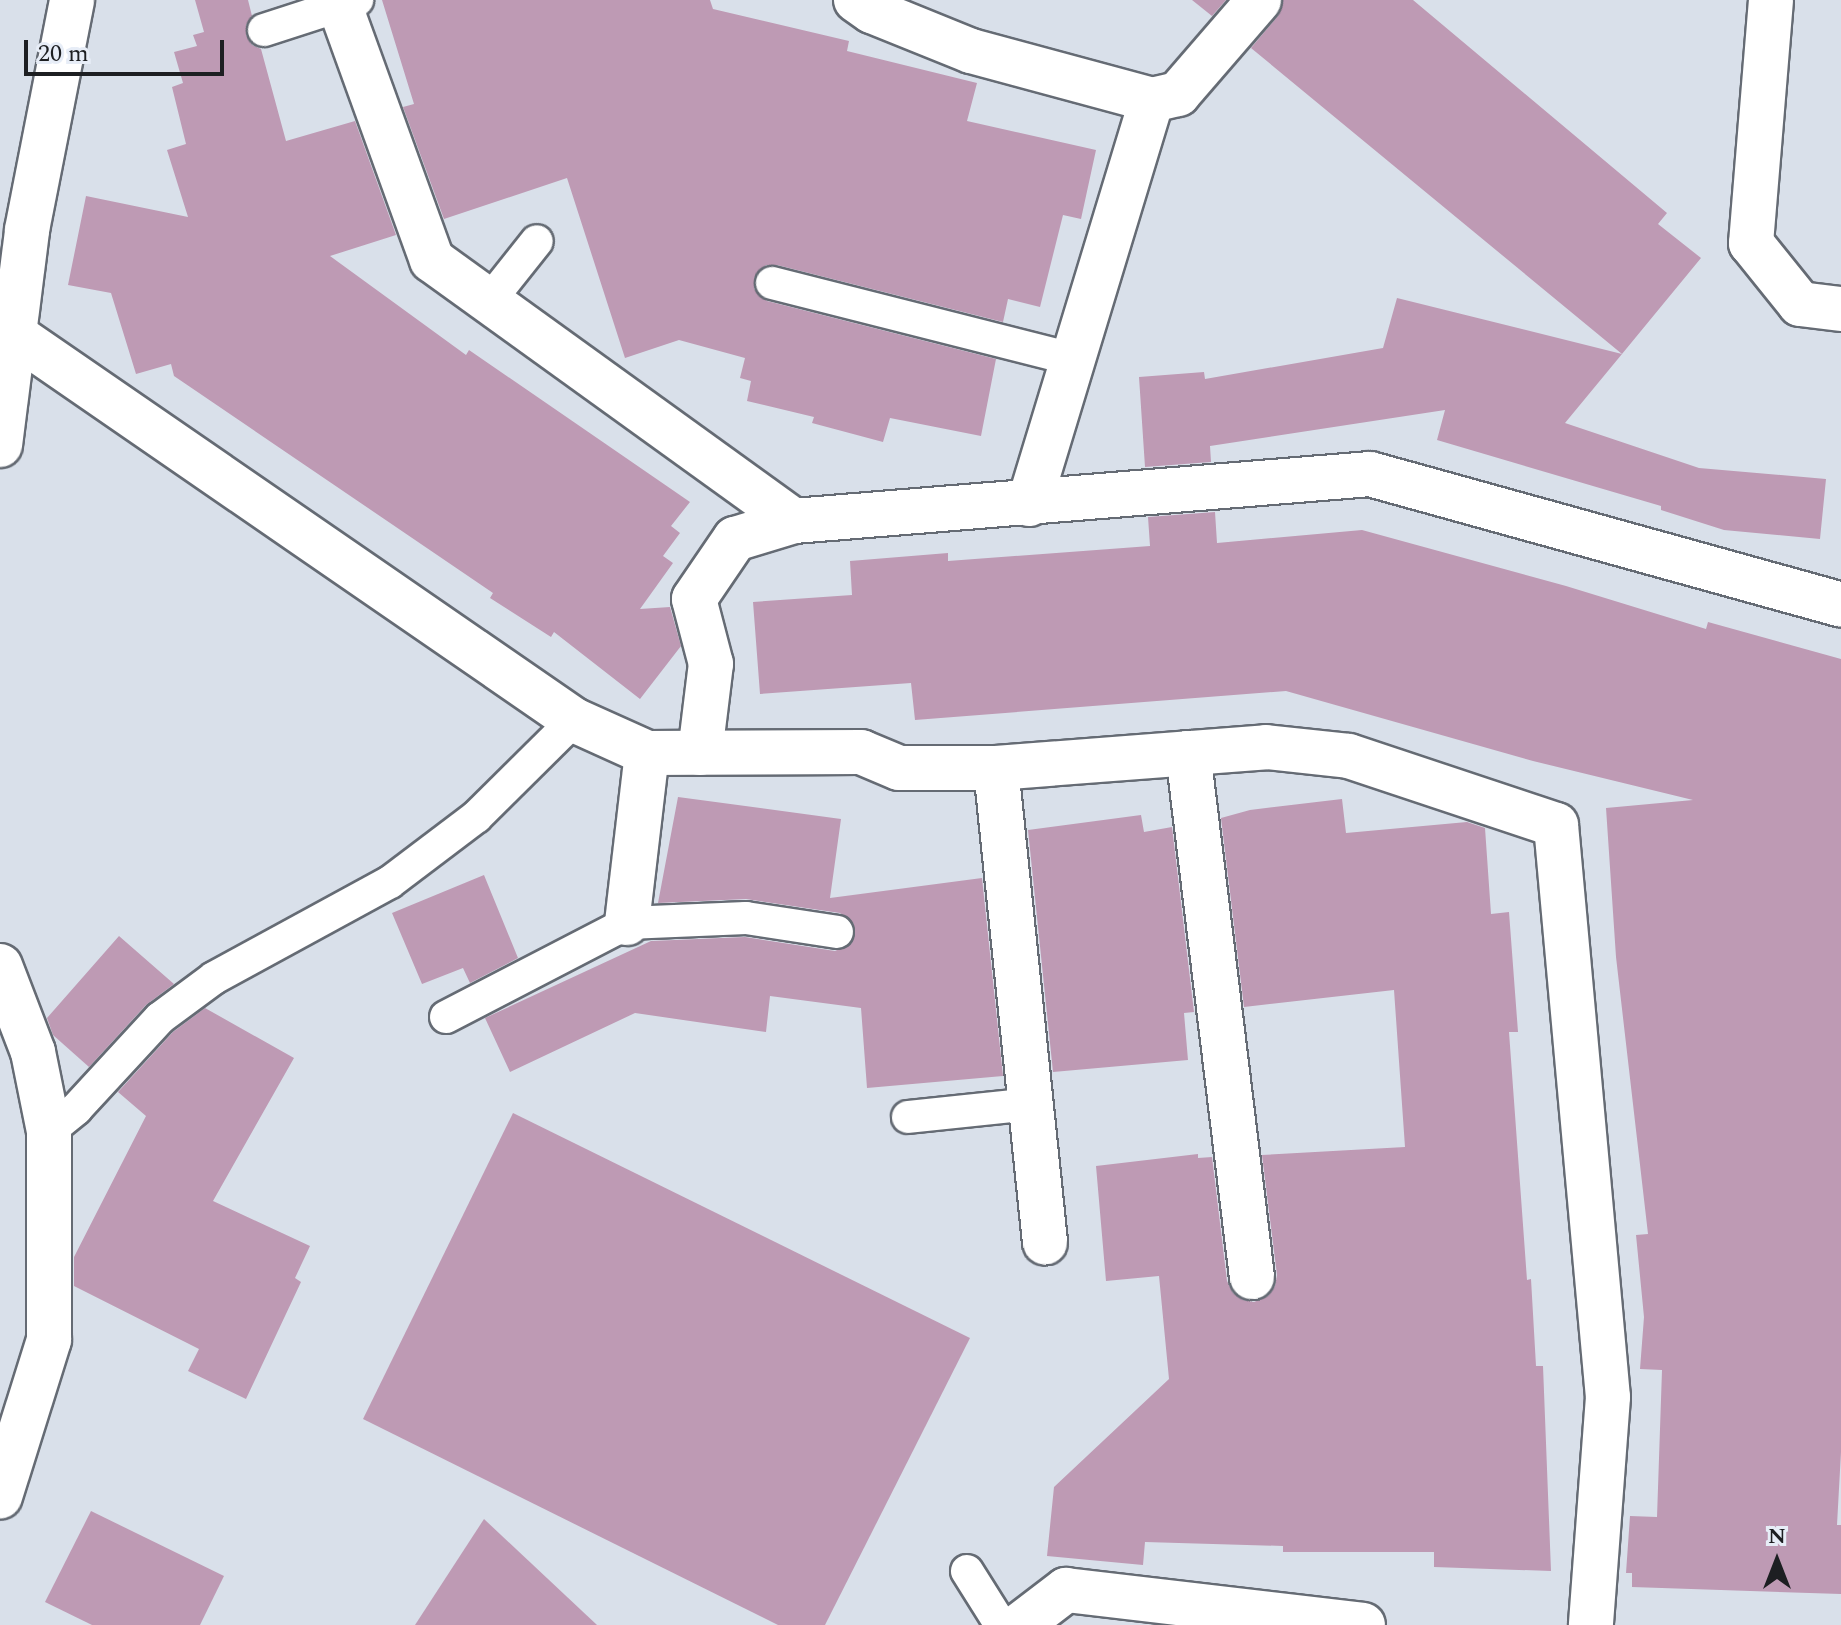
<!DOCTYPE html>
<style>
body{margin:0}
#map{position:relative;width:1841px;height:1625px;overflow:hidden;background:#d9e0ea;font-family:Spectral,serif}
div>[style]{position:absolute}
.building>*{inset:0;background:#be9ab4}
.roads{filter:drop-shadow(2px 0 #656b74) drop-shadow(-2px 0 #656b74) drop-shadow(0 2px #656b74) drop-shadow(0 -2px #656b74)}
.service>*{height:32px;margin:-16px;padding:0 16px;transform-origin:16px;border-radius:16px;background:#fff}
.minor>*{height:44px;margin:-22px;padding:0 22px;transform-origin:22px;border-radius:22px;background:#fff}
span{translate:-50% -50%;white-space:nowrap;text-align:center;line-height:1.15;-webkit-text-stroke:8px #e7edf7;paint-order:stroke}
.north{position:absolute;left:1737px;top:1521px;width:80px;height:80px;-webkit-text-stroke:6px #e7edf7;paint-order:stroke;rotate:0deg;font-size:22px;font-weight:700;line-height:32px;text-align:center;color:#1d1f22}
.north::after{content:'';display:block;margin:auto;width:28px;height:36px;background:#1d1f22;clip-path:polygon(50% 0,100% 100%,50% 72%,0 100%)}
.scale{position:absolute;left:24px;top:40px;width:200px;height:36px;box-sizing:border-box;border:4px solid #1d1f22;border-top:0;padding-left:10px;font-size:24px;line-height:28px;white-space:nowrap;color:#1d1f22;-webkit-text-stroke:6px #e7edf7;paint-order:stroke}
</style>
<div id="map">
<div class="building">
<i style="clip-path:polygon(195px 0,248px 0,252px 16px,246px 25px,246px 35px,252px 45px,261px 49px,286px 141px,355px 121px,396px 235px,330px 256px,466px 355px,469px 350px,690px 502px,671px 526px,680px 533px,663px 556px,673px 563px,640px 609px,670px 607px,681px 646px,640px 699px,554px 632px,551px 637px,490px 598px,493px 593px,174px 376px,171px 364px,136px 374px,111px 293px,68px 285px,86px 196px,188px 217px,167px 150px,186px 144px,172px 87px,183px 83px,174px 52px,197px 46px,193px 35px,204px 32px)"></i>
<i style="clip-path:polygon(382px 0,710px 0,713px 9px,849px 41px,847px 51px,977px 83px,967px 121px,1096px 150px,1081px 219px,1063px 215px,1040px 307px,1008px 299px,1003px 322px,777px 265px,766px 265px,754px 278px,754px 289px,767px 301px,996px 359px,981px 436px,890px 418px,883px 442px,812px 423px,814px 417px,747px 401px,751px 381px,740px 378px,745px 358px,679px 340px,625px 358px,567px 178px,444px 219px,403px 107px,414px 104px)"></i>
<i style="clip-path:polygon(1192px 0,1226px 0,1212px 16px)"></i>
<i style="clip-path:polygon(1283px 0,1413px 0,1667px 213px,1658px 224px,1701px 258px,1622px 354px,1251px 48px,1278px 16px)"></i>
<i style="clip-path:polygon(1397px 298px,1622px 354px,1565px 423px,1699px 468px,1826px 479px,1820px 539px,1724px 530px,1661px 510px,1661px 506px,1437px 440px,1445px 410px,1210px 446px,1211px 462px,1145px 467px,1139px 377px,1204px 372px,1205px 379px,1383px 348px)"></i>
<i style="clip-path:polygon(1215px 512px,1217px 543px,1362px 530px,1566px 586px,1706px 629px,1708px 622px,1841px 659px,1841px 1452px,1837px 1525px,1841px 1525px,1841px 1594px,1632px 1587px,1632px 1573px,1626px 1573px,1630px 1516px,1657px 1517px,1662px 1370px,1640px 1369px,1644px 1317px,1636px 1235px,1648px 1234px,1616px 957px,1606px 808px,1693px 800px,1533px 761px,1286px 691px,915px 720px,911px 683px,760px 694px,753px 602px,852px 595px,850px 561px,948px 553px,948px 561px,1150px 546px,1148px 517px)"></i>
<i style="clip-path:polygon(678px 797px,841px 819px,830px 898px,982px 878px,1003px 1076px,867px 1088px,861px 1008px,770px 996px,766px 1032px,635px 1013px,510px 1072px,485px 1018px,651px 941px,745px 937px,835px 951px,852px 943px,854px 924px,840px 913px,746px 899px,658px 903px)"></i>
<i style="clip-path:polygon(1342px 799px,1346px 833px,1467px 822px,1485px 828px,1491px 914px,1509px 912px,1518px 1032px,1509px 1032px,1527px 1280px,1531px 1279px,1536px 1366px,1543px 1366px,1551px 1571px,1434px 1567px,1434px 1552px,1283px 1552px,1283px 1546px,1145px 1542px,1143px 1565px,1047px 1556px,1054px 1487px,1169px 1379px,1159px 1276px,1106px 1281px,1096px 1166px,1198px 1154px,1198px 1158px,1212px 1157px,1227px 1281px,1233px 1293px,1243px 1300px,1254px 1302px,1268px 1296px,1275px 1286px,1277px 1275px,1262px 1155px,1405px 1147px,1394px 990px,1244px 1007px,1221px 818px,1250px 810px)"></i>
<i style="clip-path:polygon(1141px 815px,1144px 832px,1172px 827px,1194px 1012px,1184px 1013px,1188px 1060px,1053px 1072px,1028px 830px)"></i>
<i style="clip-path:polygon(484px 875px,518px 958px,470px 983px,463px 968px,422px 984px,392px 913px)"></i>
<i style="clip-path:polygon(119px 936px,174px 984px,146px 1005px,89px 1067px,53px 1035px,47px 1018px)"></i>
<i style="clip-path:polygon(205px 1008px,294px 1058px,213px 1201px,310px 1246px,295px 1278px,301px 1282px,246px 1399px,188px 1371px,199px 1349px,74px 1286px,74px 1257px,146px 1116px,118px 1092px,173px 1032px)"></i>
<i style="clip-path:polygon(513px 1113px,970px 1338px,825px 1625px,778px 1625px,363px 1419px)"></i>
<i style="clip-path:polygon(91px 1511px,224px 1576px,200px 1625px,92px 1625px,45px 1602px)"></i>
<i style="clip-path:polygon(484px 1519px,597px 1625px,415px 1625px)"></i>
</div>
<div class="roads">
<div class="service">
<i style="left:264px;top:30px;width:98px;rotate:-17.9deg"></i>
<i style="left:772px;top:283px;width:310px;rotate:14.2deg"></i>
<i style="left:490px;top:300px;width:75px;rotate:-51.5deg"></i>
<i style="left:446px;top:1017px;width:204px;rotate:-27.4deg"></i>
<i style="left:627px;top:923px;width:119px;rotate:-2.4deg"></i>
<i style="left:746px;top:918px;width:92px;rotate:8.7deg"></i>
<i style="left:908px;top:1117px;width:124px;rotate:-6deg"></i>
<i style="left:49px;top:1131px;width:35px;rotate:-39deg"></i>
<i style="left:76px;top:1109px;width:124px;rotate:-47.3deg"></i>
<i style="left:160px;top:1018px;width:67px;rotate:-36.5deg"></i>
<i style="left:214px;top:978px;width:200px;rotate:-28.6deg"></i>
<i style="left:390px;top:882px;width:108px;rotate:-37.1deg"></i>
<i style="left:476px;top:817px;width:138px;rotate:-44.7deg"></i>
<i style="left:967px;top:1571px;width:64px;rotate:57.8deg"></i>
</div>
<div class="minor">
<i style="left:856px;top:0;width:19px;rotate:35deg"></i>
<i style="left:872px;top:11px;width:107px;rotate:22deg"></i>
<i style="left:971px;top:51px;width:188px;rotate:15.1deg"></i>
<i style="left:1771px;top:0;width:244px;rotate:94.7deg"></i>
<i style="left:1751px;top:243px;width:78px;rotate:51.2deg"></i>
<i style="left:1800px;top:304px;width:41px;rotate:7deg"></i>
<i style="left:340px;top:6px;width:270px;rotate:70.1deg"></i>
<i style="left:432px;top:260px;width:446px;rotate:35.8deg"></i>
<i style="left:0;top:332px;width:12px;rotate:5deg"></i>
<i style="left:12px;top:333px;width:682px;rotate:34.55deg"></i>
<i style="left:574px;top:720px;width:80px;rotate:24.3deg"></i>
<i style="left:647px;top:753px;width:214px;rotate:-0.3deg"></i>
<i style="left:861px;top:752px;width:41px;rotate:22.8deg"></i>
<i style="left:899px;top:768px;width:97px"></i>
<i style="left:996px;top:768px;width:271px;rotate:-4.4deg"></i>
<i style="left:1266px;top:747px;width:83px;rotate:6.2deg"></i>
<i style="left:1349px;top:756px;width:218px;rotate:18.4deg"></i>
<i style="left:1556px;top:825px;width:574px;rotate:84.81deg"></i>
<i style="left:1608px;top:1397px;width:229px;rotate:94.3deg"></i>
<i style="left:0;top:445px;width:217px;rotate:-82.8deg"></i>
<i style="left:27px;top:230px;width:234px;rotate:-78.9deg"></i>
<i style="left:1029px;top:504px;width:422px;rotate:-73.1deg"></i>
<i style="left:1152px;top:100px;width:27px;rotate:-13deg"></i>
<i style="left:1178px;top:94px;width:124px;rotate:-49.2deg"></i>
<i style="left:700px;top:753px;width:90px;rotate:-83deg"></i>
<i style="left:711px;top:664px;width:67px;rotate:-104.7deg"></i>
<i style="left:694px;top:599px;width:73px;rotate:-55.7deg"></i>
<i style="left:735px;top:539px;width:62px;rotate:-17deg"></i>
<i style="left:794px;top:521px;width:578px;rotate:-4.66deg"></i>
<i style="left:1370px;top:474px;width:489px;rotate:15.5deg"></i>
<i style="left:1188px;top:753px;width:528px;rotate:83.04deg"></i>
<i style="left:996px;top:768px;width:477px;rotate:84.1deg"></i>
<i style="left:627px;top:923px;width:171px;rotate:-83.3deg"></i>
<i style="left:0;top:966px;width:92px;rotate:69deg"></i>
<i style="left:33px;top:1052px;width:81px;rotate:78.6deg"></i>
<i style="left:49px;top:1131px;width:209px;rotate:90deg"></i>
<i style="left:49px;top:1340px;width:164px;rotate:107.4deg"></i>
<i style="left:1020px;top:1625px;width:58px;rotate:-37.3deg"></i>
<i style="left:1066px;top:1590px;width:299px;rotate:6.7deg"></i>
</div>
</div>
<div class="north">N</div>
<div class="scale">20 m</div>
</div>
